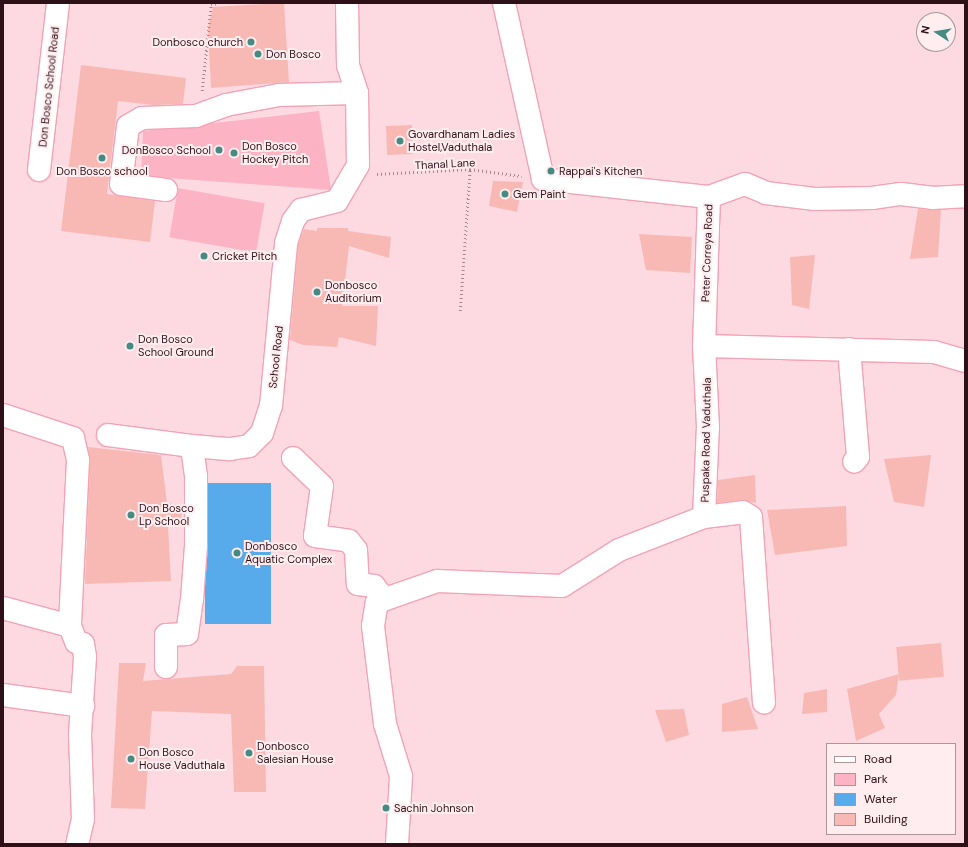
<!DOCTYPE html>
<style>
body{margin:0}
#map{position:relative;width:968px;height:847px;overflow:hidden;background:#fddae1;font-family:"DM Sans",sans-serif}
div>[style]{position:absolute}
.green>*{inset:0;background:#fcb3c4;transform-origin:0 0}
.water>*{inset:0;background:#58abeb;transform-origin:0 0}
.building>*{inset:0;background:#f8b9b4;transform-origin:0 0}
.path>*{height:2.5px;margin-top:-1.25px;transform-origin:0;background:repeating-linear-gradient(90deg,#a7868d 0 1px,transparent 0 4px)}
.roads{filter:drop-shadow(1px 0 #f4a2b6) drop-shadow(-1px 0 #f4a2b6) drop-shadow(0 1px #f4a2b6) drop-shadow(0 -1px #f4a2b6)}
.minor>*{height:22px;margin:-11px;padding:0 11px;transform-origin:11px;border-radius:11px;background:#fff}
.dots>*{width:11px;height:11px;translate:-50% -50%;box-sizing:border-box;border:2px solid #ffedf0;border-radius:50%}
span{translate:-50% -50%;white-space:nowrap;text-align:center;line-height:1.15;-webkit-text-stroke:4px #ffedf0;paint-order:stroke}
.poi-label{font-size:11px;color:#2e1018}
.right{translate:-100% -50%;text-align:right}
.left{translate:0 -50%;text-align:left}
.street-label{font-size:11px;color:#2e1018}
.frame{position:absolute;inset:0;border:4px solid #2e1018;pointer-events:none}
.legend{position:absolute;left:826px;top:743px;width:130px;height:92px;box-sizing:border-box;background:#ffedf0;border:1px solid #ab959a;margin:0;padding:5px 7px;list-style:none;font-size:12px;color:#2e1018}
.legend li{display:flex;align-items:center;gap:8px;height:20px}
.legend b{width:20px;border:1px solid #ab959a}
.north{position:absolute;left:916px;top:12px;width:40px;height:40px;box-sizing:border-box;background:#ffedf0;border:1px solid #ab959a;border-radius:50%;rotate:282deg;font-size:11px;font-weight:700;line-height:16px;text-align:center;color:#2e1018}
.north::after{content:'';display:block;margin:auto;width:14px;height:18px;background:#468b82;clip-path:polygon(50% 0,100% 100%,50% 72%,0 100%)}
</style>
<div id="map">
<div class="green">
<i style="clip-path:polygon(319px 111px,331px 190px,141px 176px,143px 131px)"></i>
<i style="left:178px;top:188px;width:88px;height:50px;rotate:10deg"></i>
</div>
<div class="water">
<i style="left:271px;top:483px;width:141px;height:66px;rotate:90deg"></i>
</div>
<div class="building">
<i style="clip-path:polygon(284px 3px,289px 82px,211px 88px,208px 28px,213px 7px)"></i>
<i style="clip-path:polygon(81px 65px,186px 78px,183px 104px,154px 105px,118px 101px,107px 194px,155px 201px,150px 242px,61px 231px)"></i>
<i style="left:412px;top:125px;width:29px;height:26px;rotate:88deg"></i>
<i style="clip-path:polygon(493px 181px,523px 182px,517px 212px,489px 206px)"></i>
<i style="clip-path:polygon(918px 209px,941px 210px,938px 257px,910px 259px)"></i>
<i style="clip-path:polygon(317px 228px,348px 228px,348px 231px,391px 237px,389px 258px,349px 246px,342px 306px,378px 306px,376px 346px,339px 337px,337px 347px,303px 345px,290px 340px,298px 246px,304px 229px,317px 231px)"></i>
<i style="clip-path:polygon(639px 234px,692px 237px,690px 273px,646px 270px)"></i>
<i style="clip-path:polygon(815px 255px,809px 309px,792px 305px,790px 257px)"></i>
<i style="clip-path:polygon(88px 447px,161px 455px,167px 503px,182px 506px,181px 524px,168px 526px,171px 581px,85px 584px,90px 461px)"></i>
<i style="clip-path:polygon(931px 455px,924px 507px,894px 502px,884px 459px)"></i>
<i style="clip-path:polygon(755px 475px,756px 503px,741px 500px,717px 503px,718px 480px)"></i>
<i style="clip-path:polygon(846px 506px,847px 546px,775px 555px,767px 510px)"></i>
<i style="left:941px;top:643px;width:34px;height:45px;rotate:85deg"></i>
<i style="clip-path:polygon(119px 663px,146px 663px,143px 681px,231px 674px,237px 666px,264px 666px,266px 792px,234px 792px,231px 714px,152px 711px,145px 809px,111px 808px)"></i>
<i style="clip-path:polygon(899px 674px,896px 695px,879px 714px,885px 728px,856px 741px,847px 689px)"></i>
<i style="clip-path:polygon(827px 689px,827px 712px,802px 714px,804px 693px)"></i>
<i style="clip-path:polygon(747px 697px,758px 729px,722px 732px,722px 704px)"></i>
<i style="clip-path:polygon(684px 709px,689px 735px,666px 742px,655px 710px)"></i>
</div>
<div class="path">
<i style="left:202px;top:91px;width:87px;rotate:-84.1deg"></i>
<i style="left:211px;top:4px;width:7px;rotate:-8deg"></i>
<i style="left:377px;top:174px;width:93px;rotate:-3.1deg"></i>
<i style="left:470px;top:169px;width:52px;rotate:7.7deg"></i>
<i style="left:460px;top:311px;width:142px;rotate:-86deg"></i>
</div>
<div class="roads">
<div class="minor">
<i style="left:504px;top:3px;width:180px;rotate:77.5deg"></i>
<i style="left:543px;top:179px;width:167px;rotate:6.2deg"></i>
<i style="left:709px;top:197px;width:149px;rotate:91.9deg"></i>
<i style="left:704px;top:346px;width:230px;rotate:1.5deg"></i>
<i style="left:934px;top:352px;width:32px;rotate:16deg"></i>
<i style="left:39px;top:170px;width:168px;rotate:-83.5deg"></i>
<i style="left:166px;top:190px;width:45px;rotate:-172.4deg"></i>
<i style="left:121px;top:184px;width:58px;rotate:-83.1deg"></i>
<i style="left:128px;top:126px;width:16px;rotate:-30deg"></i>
<i style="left:142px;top:118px;width:54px;rotate:-2.1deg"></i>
<i style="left:196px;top:116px;width:32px;rotate:-20deg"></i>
<i style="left:226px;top:105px;width:54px;rotate:-10.7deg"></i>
<i style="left:279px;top:95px;width:78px;rotate:-1.5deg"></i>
<i style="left:709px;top:197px;width:38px;rotate:-20deg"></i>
<i style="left:745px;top:184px;width:23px;rotate:23deg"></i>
<i style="left:766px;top:193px;width:49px;rotate:7deg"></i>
<i style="left:815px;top:199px;width:57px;rotate:-1deg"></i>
<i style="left:872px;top:198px;width:29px;rotate:-8deg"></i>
<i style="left:901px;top:194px;width:31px;rotate:7deg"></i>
<i style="left:932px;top:198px;width:33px;rotate:-3deg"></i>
<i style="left:849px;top:349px;width:108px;rotate:85.2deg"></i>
<i style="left:858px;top:457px;width:6px;rotate:129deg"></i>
<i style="left:3px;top:415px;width:74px;rotate:18.2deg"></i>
<i style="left:73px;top:438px;width:23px;rotate:77deg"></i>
<i style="left:78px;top:460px;width:166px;rotate:92.8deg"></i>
<i style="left:70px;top:626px;width:17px;rotate:69deg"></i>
<i style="left:76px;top:642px;width:7px;rotate:16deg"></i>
<i style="left:83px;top:644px;width:13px;rotate:81deg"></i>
<i style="left:85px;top:657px;width:77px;rotate:93.7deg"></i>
<i style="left:80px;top:734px;width:85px;rotate:88deg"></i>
<i style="left:83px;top:819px;width:26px;rotate:103deg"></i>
<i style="left:108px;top:435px;width:85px;rotate:7.5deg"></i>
<i style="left:293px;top:458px;width:40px;rotate:44deg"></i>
<i style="left:322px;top:486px;width:50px;rotate:98deg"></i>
<i style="left:315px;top:536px;width:34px;rotate:8deg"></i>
<i style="left:349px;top:541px;width:11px;rotate:52deg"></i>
<i style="left:356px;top:550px;width:34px;rotate:87deg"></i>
<i style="left:358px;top:584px;width:16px;rotate:7deg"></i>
<i style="left:374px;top:586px;width:16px;rotate:52deg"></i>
<i style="left:704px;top:517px;width:39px;rotate:-7deg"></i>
<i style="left:743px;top:512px;width:9px;rotate:32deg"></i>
<i style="left:751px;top:517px;width:186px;rotate:86deg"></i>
<i style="left:3px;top:608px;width:69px;rotate:15deg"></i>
<i style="left:166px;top:667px;width:32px;rotate:-90deg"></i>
<i style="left:166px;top:635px;width:21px;rotate:-3deg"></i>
<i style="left:187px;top:634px;width:34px;rotate:-82deg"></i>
<i style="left:192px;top:600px;width:55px;rotate:-85.8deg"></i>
<i style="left:196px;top:545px;width:69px;rotate:-90deg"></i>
<i style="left:196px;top:476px;width:30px;rotate:-98deg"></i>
<i style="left:192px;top:446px;width:38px;rotate:5deg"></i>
<i style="left:230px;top:449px;width:19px;rotate:-9deg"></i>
<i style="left:249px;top:446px;width:18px;rotate:-45deg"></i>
<i style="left:262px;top:433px;width:28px;rotate:-72deg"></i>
<i style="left:271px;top:406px;width:164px;rotate:-84.7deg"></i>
<i style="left:286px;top:243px;width:23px;rotate:-72deg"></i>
<i style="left:293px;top:221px;width:14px;rotate:-54deg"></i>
<i style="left:301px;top:210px;width:37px;rotate:-14deg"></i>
<i style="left:337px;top:201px;width:42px;rotate:-59.7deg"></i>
<i style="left:358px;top:165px;width:72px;rotate:-90.8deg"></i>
<i style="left:357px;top:93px;width:28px;rotate:-108deg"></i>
<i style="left:348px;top:66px;width:63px;rotate:-90.9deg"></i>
<i style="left:3px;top:695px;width:81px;rotate:7.8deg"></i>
<i style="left:397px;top:844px;width:68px;rotate:-86.6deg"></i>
<i style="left:401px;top:776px;width:54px;rotate:-107.1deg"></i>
<i style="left:385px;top:724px;width:99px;rotate:-97deg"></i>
<i style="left:373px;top:626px;width:24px;rotate:-81deg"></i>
<i style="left:377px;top:602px;width:64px;rotate:-19.3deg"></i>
<i style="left:437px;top:581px;width:125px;rotate:2.3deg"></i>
<i style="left:562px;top:586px;width:67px;rotate:-32.3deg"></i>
<i style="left:619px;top:550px;width:91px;rotate:-21.2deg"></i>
<i style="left:704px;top:517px;width:90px;rotate:-87.5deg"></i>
<i style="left:708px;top:427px;width:81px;rotate:-92.8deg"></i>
</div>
</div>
<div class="dots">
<i style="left:251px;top:42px;background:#468b82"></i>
<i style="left:258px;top:54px;background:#468b82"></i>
<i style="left:400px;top:141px;background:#468b82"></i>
<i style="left:219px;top:150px;background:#468b82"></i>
<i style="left:234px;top:153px;background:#468b82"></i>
<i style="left:102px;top:158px;background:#468b82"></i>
<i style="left:551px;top:171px;background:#468b82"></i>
<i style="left:505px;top:194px;background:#468b82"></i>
<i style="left:204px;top:256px;background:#468b82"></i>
<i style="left:317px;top:292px;background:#468b82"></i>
<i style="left:130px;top:346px;background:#468b82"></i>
<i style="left:131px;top:515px;background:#468b82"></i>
<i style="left:237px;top:553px;background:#468b82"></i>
<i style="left:249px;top:753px;background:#468b82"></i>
<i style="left:131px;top:759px;background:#468b82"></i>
<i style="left:386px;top:808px;background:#468b82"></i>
</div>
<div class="poi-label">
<span class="right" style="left:243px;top:42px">Donbosco church</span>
<span class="left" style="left:266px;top:54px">Don Bosco</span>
<span class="left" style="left:408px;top:141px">Govardhanam Ladies<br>Hostel,Vaduthala</span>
<span class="left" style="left:242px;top:153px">Don Bosco<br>Hockey Pitch</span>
<span class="right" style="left:211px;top:150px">DonBosco School</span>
<span style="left:102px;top:171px">Don Bosco school</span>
<span class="left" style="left:559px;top:171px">Rappai's Kitchen</span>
<span class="left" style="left:513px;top:194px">Gem Paint</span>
<span class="left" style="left:212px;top:256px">Cricket Pitch</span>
<span class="left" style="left:325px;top:292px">Donbosco<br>Auditorium</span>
<span class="left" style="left:138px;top:346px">Don Bosco<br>School Ground</span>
<span class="left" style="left:139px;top:515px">Don Bosco<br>Lp School</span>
<span class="left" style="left:245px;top:553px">Donbosco<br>Aquatic Complex</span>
<span class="left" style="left:257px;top:753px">Donbosco<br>Salesian House</span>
<span class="left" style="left:139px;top:759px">Don Bosco<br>House Vaduthala</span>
<span class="left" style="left:394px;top:808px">Sachin Johnson</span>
</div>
<div class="street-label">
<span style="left:49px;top:87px;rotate:-84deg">Don Bosco School Road</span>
<span style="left:445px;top:164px;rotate:-3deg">Thanal Lane</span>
<span style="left:707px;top:253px;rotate:-88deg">Peter Correya Road</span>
<span style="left:276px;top:357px;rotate:-84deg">School Road</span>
<span style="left:706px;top:440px;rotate:-89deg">Puspaka Road Vaduthala</span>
</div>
<div class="frame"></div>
<ul class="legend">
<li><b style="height:5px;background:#fff"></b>Road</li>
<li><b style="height:11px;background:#fcb3c4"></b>Park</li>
<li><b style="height:11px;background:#58abeb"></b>Water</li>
<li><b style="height:11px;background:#f8b9b4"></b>Building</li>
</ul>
<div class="north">N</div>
</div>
